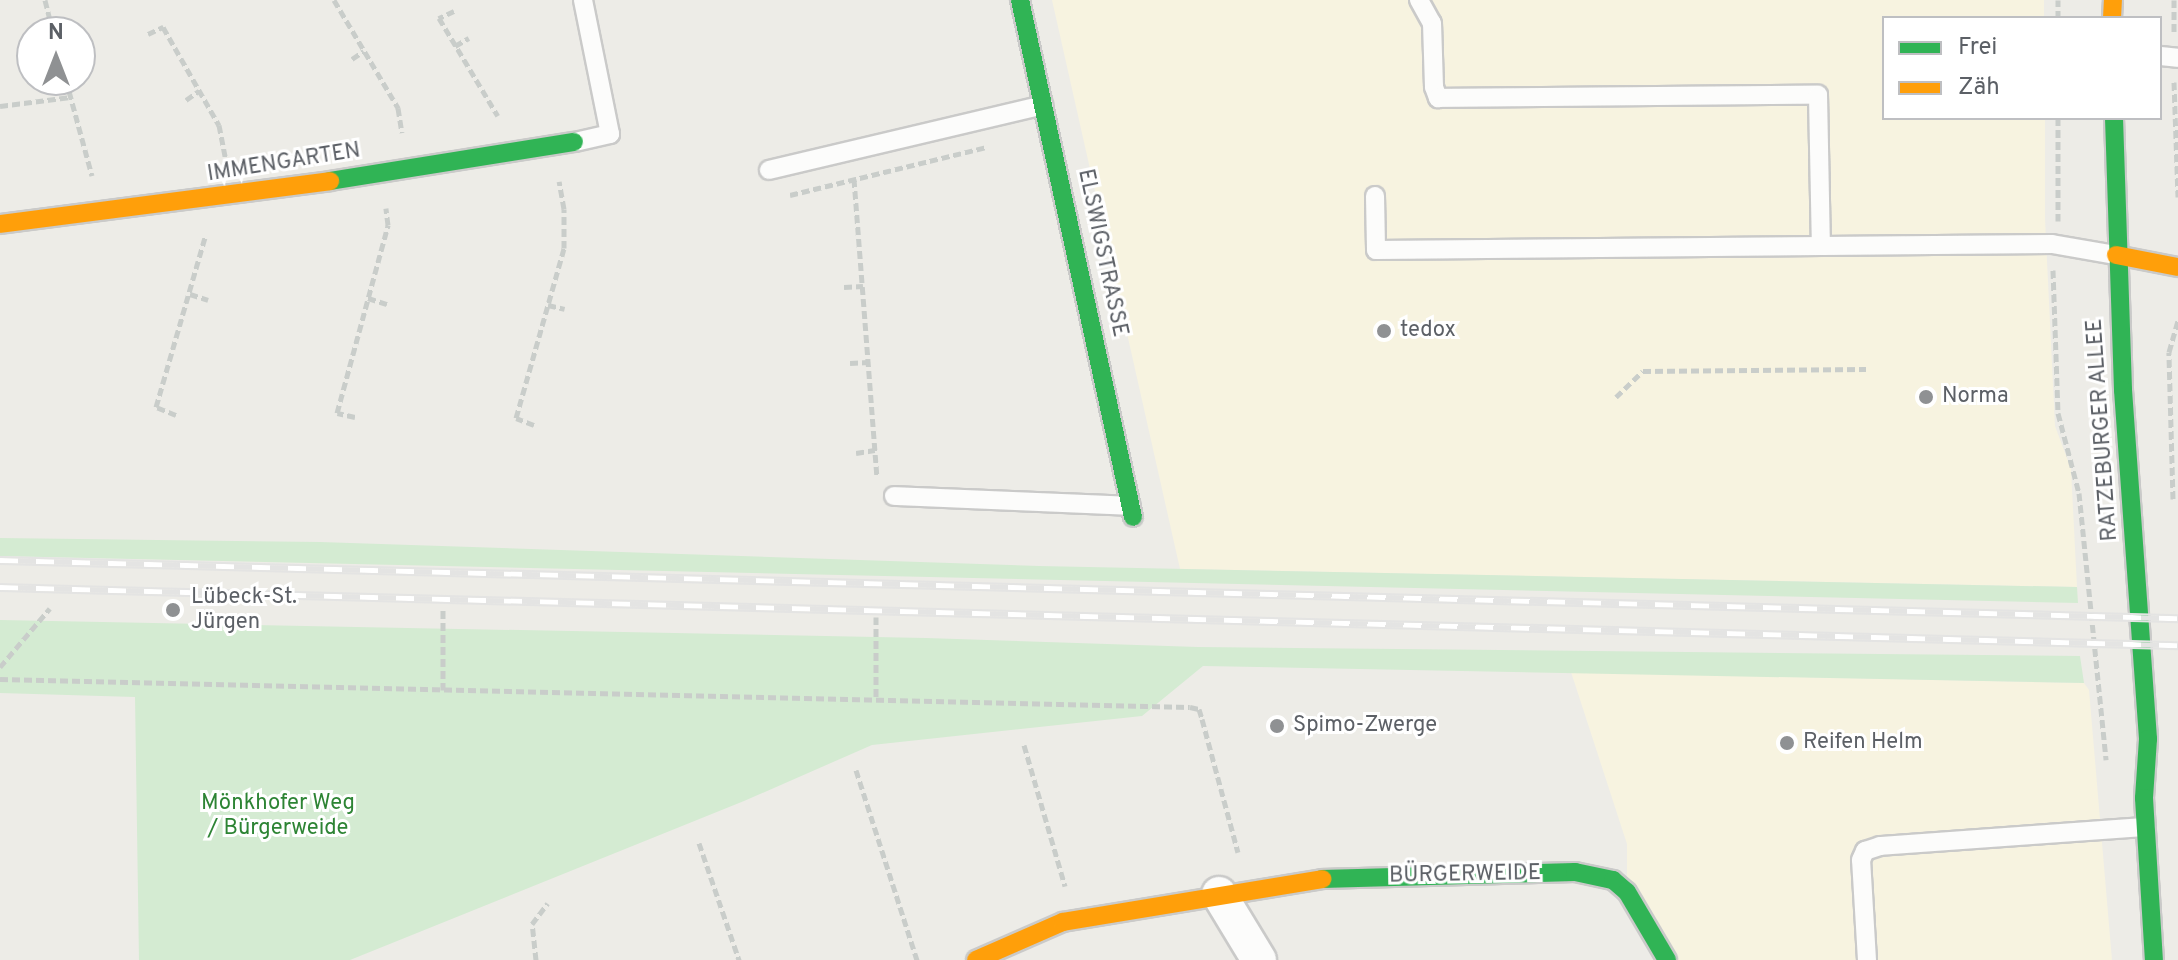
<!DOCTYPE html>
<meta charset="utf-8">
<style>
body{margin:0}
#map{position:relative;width:2178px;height:960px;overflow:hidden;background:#edece7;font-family:Overpass,sans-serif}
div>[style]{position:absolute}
.commercial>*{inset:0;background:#f7f3e0}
.green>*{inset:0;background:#d4ebd2}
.path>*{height:5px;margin-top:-2.5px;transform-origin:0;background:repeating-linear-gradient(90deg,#c9cdca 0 8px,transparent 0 12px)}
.roads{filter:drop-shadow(2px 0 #cacac9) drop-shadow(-2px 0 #cacac9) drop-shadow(0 2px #cacac9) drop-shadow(0 -2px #cacac9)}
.lane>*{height:18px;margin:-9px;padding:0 9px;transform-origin:9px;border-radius:9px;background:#fcfcfb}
.street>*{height:34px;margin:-17px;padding:0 17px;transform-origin:17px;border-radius:17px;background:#fcfcfb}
.fast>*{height:18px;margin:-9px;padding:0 9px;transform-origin:9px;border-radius:9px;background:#30b455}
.slow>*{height:18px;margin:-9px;padding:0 9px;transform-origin:9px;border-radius:9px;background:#ff9f0a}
.rail>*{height:9px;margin-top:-4.5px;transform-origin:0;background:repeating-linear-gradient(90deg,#fff 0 18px,#e4e4e3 0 36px);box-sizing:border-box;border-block:2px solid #e4e4e3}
.dots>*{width:22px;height:22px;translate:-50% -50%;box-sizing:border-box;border:4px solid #fff;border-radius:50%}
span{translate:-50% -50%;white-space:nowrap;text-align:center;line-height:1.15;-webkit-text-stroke:6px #fff;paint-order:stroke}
.street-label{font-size:22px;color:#5c6066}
.poi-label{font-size:22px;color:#5c6066}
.left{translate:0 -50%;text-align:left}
.park-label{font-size:22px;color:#2d8434}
.legend{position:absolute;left:1882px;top:16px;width:280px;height:104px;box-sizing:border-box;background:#fff;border:2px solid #bebfc2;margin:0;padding:10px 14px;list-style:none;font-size:24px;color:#5c6066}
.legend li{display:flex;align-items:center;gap:16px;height:40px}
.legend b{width:40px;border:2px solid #bebfc2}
.north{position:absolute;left:16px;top:16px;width:80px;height:80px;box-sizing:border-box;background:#fff;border:2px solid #bebfc2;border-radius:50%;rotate:0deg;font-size:22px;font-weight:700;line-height:32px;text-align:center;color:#5c6066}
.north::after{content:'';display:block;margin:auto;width:28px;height:36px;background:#8f9193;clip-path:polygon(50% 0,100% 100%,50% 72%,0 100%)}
</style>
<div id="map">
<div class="commercial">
<i style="clip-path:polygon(1052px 0,2044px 0,2044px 18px,1884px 18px,1884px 118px,2045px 118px,2045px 219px,2055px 426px,2071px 469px,2077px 587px,1180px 569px)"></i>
<i style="clip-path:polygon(1571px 672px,2084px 683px,2089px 690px,2112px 960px,1667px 960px,1627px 892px,1627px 844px)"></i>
</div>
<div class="green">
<i style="clip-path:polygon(0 538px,320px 542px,1039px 566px,2077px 587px,2078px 603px,0 556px)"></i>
<i style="clip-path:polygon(0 620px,926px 638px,1198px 647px,2080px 656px,2084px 683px,1203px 666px,1142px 716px,872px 745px,744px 801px,350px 960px,139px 960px,135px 697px,0 693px)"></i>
</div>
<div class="path">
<i style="left:45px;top:0;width:33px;rotate:76deg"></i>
<i style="left:334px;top:0;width:126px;rotate:59.3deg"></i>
<i style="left:398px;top:108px;width:25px;rotate:81deg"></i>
<i style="left:2174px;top:0;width:32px;rotate:90deg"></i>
<i style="left:454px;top:11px;width:17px;rotate:155deg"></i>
<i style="left:439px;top:18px;width:114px;rotate:59deg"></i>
<i style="left:2058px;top:18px;width:18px;rotate:-90deg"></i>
<i style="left:148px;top:34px;width:17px;rotate:-25deg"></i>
<i style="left:163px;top:27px;width:113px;rotate:60.3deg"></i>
<i style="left:219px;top:125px;width:37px;rotate:79deg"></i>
<i style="left:455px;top:46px;width:16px;rotate:-30deg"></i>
<i style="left:352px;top:59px;width:14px;rotate:-34deg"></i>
<i style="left:66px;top:80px;width:99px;rotate:74.8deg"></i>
<i style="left:2174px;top:82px;width:115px;rotate:88deg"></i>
<i style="left:186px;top:100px;width:16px;rotate:-35deg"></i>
<i style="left:0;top:106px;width:71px;rotate:-7.3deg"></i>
<i style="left:854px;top:179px;width:299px;rotate:85.6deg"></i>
<i style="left:790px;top:195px;width:203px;rotate:-13.7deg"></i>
<i style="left:2058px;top:221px;width:103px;rotate:-90deg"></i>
<i style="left:2053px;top:270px;width:143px;rotate:88deg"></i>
<i style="left:2058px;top:413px;width:83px;rotate:75.3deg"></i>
<i style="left:2079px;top:493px;width:268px;rotate:84.2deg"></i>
<i style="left:844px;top:287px;width:19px;rotate:-3deg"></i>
<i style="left:190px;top:294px;width:19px;rotate:18deg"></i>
<i style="left:368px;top:298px;width:20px;rotate:18deg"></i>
<i style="left:548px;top:305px;width:17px;rotate:13deg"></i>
<i style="left:850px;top:363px;width:19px;rotate:-3deg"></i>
<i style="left:1616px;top:397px;width:37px;rotate:-44deg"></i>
<i style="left:1643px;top:371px;width:223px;rotate:-0.5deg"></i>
<i style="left:176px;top:415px;width:22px;rotate:-158deg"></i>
<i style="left:156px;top:407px;width:177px;rotate:-73.9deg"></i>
<i style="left:355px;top:417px;width:18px;rotate:-167deg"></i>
<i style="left:337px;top:413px;width:195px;rotate:-74.8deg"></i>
<i style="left:388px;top:225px;width:17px;rotate:-97deg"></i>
<i style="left:534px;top:425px;width:19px;rotate:-159deg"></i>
<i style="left:516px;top:418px;width:177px;rotate:-74.2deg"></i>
<i style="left:564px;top:248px;width:39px;rotate:-90deg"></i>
<i style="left:564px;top:209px;width:28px;rotate:-100deg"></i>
<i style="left:856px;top:453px;width:19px;rotate:-9deg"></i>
<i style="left:2173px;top:499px;width:147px;rotate:-91.6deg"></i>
<i style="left:2169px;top:352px;width:33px;rotate:-74deg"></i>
<i style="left:876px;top:617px;width:82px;rotate:90deg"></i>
<i style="left:0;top:667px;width:77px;rotate:-49.7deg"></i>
<i style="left:0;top:679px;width:1190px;rotate:1.35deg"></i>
<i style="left:1190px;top:707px;width:9px;rotate:13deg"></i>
<i style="left:1199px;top:709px;width:10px;rotate:73deg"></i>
<i style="left:1202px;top:719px;width:138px;rotate:74.9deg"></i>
<i style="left:443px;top:690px;width:82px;rotate:-90deg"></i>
<i style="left:1024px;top:745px;width:147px;rotate:73.8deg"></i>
<i style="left:856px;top:770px;width:200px;rotate:72.2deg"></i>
<i style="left:699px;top:843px;width:124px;rotate:71.1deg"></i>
<i style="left:536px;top:960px;width:36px;rotate:-96deg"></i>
<i style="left:532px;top:924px;width:26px;rotate:-53deg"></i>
</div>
<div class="roads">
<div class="lane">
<i style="left:1419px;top:0;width:26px;rotate:61deg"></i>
<i style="left:1432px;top:23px;width:64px;rotate:88.2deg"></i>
<i style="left:1434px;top:87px;width:12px;rotate:70deg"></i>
<i style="left:1438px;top:98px;width:380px;rotate:-0.5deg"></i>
<i style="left:1818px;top:95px;width:150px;rotate:88.9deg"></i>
<i style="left:2160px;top:56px;width:18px;rotate:6deg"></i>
<i style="left:575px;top:142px;width:36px;rotate:-13deg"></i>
<i style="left:610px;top:134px;width:137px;rotate:-101.4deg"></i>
<i style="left:769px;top:170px;width:282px;rotate:-13.3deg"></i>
<i style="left:1375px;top:196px;width:54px;rotate:88.9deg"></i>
<i style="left:1376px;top:250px;width:676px;rotate:-0.51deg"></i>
<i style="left:2052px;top:244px;width:65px;rotate:9.8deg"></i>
<i style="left:894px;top:496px;width:237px;rotate:2.4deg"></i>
<i style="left:1867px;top:960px;width:100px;rotate:-93.4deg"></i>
<i style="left:1861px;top:860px;width:10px;rotate:-66deg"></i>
<i style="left:1865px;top:851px;width:16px;rotate:-18deg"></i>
<i style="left:1880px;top:846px;width:266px;rotate:-4.1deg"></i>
</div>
<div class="street">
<i style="left:1219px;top:894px;width:77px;rotate:58.8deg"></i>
</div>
<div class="fast">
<i style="left:1020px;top:0;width:529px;rotate:77.67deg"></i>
<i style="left:2114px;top:118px;width:272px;rotate:88.1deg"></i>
<i style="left:2123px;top:390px;width:350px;rotate:85.9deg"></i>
<i style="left:2148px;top:739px;width:59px;rotate:93.9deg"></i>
<i style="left:2144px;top:798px;width:162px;rotate:86.5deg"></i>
<i style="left:330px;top:181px;width:247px;rotate:-9.1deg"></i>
<i style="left:1322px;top:879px;width:253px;rotate:-1.6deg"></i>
<i style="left:1575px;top:872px;width:39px;rotate:12deg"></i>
<i style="left:1613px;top:880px;width:18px;rotate:41deg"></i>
<i style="left:1627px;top:892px;width:79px;rotate:59.5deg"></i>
</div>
<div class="slow">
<i style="left:2112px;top:18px;width:18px;rotate:-87deg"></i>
<i style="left:0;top:224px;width:333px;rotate:-7.4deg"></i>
<i style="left:2116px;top:255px;width:63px;rotate:11deg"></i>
<i style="left:976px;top:960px;width:95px;rotate:-23.6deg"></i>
<i style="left:1063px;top:922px;width:263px;rotate:-9.4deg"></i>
</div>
</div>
<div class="rail">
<i style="left:0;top:560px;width:2179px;rotate:1.53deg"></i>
<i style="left:0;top:587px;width:2179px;rotate:1.53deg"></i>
</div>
<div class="dots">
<i style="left:1384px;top:331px;background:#8f9193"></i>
<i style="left:1926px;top:397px;background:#8f9193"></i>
<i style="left:173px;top:610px;background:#8f9193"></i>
<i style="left:1277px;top:726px;background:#8f9193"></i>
<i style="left:1787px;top:743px;background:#8f9193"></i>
</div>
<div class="street-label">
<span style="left:284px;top:163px;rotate:-9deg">IMMENGARTEN</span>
<span style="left:1102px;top:253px;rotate:78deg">ELSWIGSTRASSE</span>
<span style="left:2103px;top:430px;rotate:-94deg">RATZEBURGER ALLEE</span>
<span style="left:1465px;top:875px;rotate:-1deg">BÜRGERWEIDE</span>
</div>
<div class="poi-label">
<span class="left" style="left:1400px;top:331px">tedox</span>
<span class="left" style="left:1942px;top:397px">Norma</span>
<span class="left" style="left:191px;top:610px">Lübeck-St.<br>Jürgen</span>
<span class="left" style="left:1293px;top:726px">Spimo-Zwerge</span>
<span class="left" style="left:1803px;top:743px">Reifen Helm</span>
</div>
<div class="park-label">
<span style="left:278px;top:816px">Mönkhofer Weg<br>/ Bürgerweide</span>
</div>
<ul class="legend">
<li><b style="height:10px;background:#30b455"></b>Frei</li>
<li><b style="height:10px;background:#ff9f0a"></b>Zäh</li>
</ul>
<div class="north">N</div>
</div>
